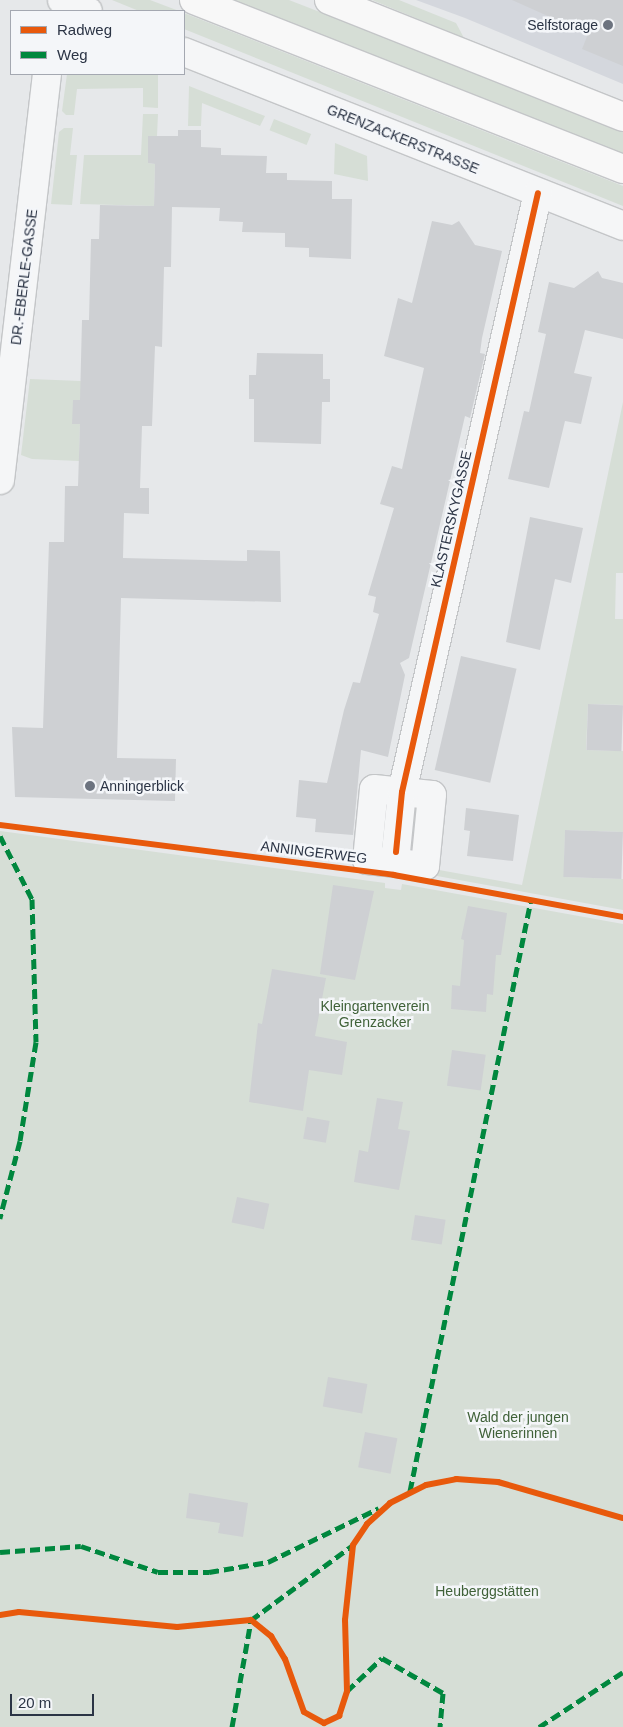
<!DOCTYPE html>
<meta charset="utf-8">
<style>
body{margin:0}
#map{position:relative;width:623px;height:1727px;overflow:hidden;background:#e6e8ea;font-family:Helvetica,sans-serif}
div>[style]{position:absolute}
.built>*{inset:0;background:#d4d7dd}
.green>*{inset:0;background:#d6ded6;transform-origin:0 0}
.building>*{inset:0;background:#ced0d3;transform-origin:0 0}
.roads{filter:drop-shadow(1px 0 #c4c6c8) drop-shadow(-1px 0 #c4c6c8) drop-shadow(0 1px #c4c6c8) drop-shadow(0 -1px #c4c6c8)}
.minor>*{height:28px;margin:-14px;padding:0 14px;transform-origin:14px;border-radius:14px;background:#f5f6f7}
.major>*{height:28px;margin:-14px;padding:0 14px;transform-origin:14px;border-radius:14px;background:#f8f8f8}
.quiet>*{height:5px;margin-top:-2.5px;transform-origin:0;background:repeating-linear-gradient(90deg,#00873e 0 10px,transparent 0 15px)}
.cycleway>*{height:6px;margin:-3px;padding:0 3px;transform-origin:3px;border-radius:3px;background:#e8590c}
.dots>*{width:14px;height:14px;translate:-50% -50%;box-sizing:border-box;border:2px solid #f4f6f9;border-radius:50%}
span{translate:-50% -50%;white-space:nowrap;text-align:center;line-height:1.15;-webkit-text-stroke:5px #f4f6f9;paint-order:stroke}
.poi-label{font-size:14px;color:#2b3445}
.right{translate:-100% -50%;text-align:right}
.left{translate:0 -50%;text-align:left}
.street-label{font-size:14px;color:#2b3445}
.park-label{font-size:14px;color:#3f6138}
.legend{position:absolute;left:10px;top:10px;width:175px;height:65px;box-sizing:border-box;background:#f4f6f9;border:1px solid #a4a8b1;margin:0;padding:6px 9px;list-style:none;font-size:15px;color:#2b3445}
.legend li{display:flex;align-items:center;gap:10px;height:25px}
.legend b{width:25px;border:1px solid #a4a8b1}
.scale{position:absolute;left:10px;top:1694px;width:84px;height:22px;box-sizing:border-box;border:2px solid #2b3445;border-top:0;padding-left:6px;font-size:15px;line-height:18px;white-space:nowrap;color:#2b3445;-webkit-text-stroke:4px #f4f6f9;paint-order:stroke}
</style>
<div id="map">
<div class="built">
<i style="clip-path:polygon(416px 0,623px 0,623px 84px,465px 18px)"></i>
</div>
<div class="green">
<i style="clip-path:polygon(112px 0,150px 0,179px 11px,139px 11px)"></i>
<i style="clip-path:polygon(233px 0,289px 0,397px 42px,623px 132px,623px 154px)"></i>
<i style="clip-path:polygon(372px 0,399px 0,456px 23px,464px 38px)"></i>
<i style="clip-path:polygon(184px 13px,623px 186px,623px 206px,184px 29px)"></i>
<i style="clip-path:polygon(67px 74px,158px 74px,158px 108px,143px 107px,143px 88px,77px 89px,74px 115px,66px 115px,62px 111px)"></i>
<i style="clip-path:polygon(189px 86px,265px 116px,260px 126px,202px 103px,201px 126px,188px 126px)"></i>
<i style="clip-path:polygon(143px 114px,158px 114px,157px 136px,148px 136px,148px 163px,155px 164px,154px 206px,80px 204px,84px 155px,141px 155px)"></i>
<i style="left:274px;top:119px;width:40px;height:12px;rotate:22deg"></i>
<i style="clip-path:polygon(64px 128px,73px 128px,70px 155px,77px 155px,72px 205px,51px 204px,59px 132px)"></i>
<i style="clip-path:polygon(335px 143px,367px 156px,368px 181px,334px 174px)"></i>
<i style="clip-path:polygon(30px 379px,81px 381px,81px 400px,73px 400px,73px 423px,80px 424px,79px 461px,32px 459px,21px 455px)"></i>
<i style="clip-path:polygon(623px 402px,623px 573px,616px 573px,615px 619px,623px 619px,623px 705px,588px 704px,586px 750px,623px 751px,623px 832px,565px 830px,564px 877px,623px 879px,623px 910px,404px 870px,428px 868px,522px 885px)"></i>
<i style="clip-path:polygon(0 831px,385px 883px,385px 888px,401px 890px,402px 884px,623px 924px,623px 1727px,0 1727px)"></i>
</div>
<div class="building">
<i style="clip-path:polygon(512px 0,623px 0,623px 66px,582px 49px,588px 34px)"></i>
<i style="clip-path:polygon(178px 130px,201px 130px,201px 147px,221px 148px,221px 155px,267px 156px,266px 173px,287px 173px,287px 180px,332px 181px,332px 199px,352px 199px,351px 259px,309px 257px,309px 248px,285px 247px,285px 233px,242px 232px,243px 222px,219px 221px,220px 208px,172px 207px,171px 267px,164px 267px,162px 347px,155px 346px,152px 426px,142px 426px,140px 488px,149px 488px,149px 514px,124px 513px,123px 558px,247px 561px,247px 550px,280px 551px,281px 602px,121px 598px,117px 758px,176px 759px,175px 801px,15px 797px,12px 727px,43px 728px,49px 542px,64px 542px,65px 486px,78px 486px,80px 424px,72px 424px,73px 400px,80px 400px,82px 320px,89px 320px,91px 239px,99px 239px,100px 205px,154px 206px,155px 164px,148px 163px,148px 136px,178px 136px)"></i>
<i style="clip-path:polygon(432px 221px,452px 225px,459px 221px,475px 245px,502px 251px,482px 338px,480px 353px,485px 354px,470px 418px,465px 416px,409px 658px,400px 663px,405px 675px,388px 757px,361px 750px,353px 835px,315px 832px,316px 819px,296px 817px,299px 780px,327px 783px,344px 710px,353px 682px,360px 683px,379px 614px,373px 612px,376px 597px,368px 595px,394px 508px,380px 504px,392px 466px,402px 469px,424px 368px,384px 356px,398px 298px,412px 303px)"></i>
<i style="clip-path:polygon(598px 271px,602px 278px,623px 283px,623px 339px,585px 330px,574px 373px,592px 377px,581px 424px,565px 421px,549px 488px,508px 479px,524px 411px,529px 412px,546px 334px,538px 332px,549px 282px,574px 288px)"></i>
<i style="clip-path:polygon(257px 353px,323px 354px,323px 379px,330px 379px,330px 402px,322px 402px,321px 444px,254px 442px,254px 399px,249px 399px,249px 375px,256px 375px)"></i>
<i style="clip-path:polygon(530px 517px,583px 528px,571px 583px,555px 579px,540px 650px,506px 642px)"></i>
<i style="left:461px;top:656px;width:57px;height:117px;rotate:13deg"></i>
<i style="left:588px;top:704px;width:35px;height:46px;rotate:2deg"></i>
<i style="clip-path:polygon(466px 808px,519px 815px,513px 861px,467px 856px,470px 831px,464px 830px)"></i>
<i style="left:565px;top:830px;width:58px;height:47px;rotate:2deg"></i>
<i style="clip-path:polygon(333px 885px,374px 891px,355px 980px,320px 974px)"></i>
<i style="clip-path:polygon(468px 906px,507px 913px,501px 955px,496px 955px,493px 995px,487px 994px,486px 1012px,451px 1009px,452px 985px,460px 986px,464px 940px,461px 939px)"></i>
<i style="clip-path:polygon(272px 969px,326px 978px,315px 1036px,347px 1042px,342px 1075px,309px 1070px,303px 1111px,249px 1102px,258px 1023px,262px 1024px)"></i>
<i style="left:452px;top:1050px;width:34px;height:36px;rotate:8deg"></i>
<i style="clip-path:polygon(377px 1098px,403px 1102px,398px 1129px,410px 1131px,399px 1190px,354px 1182px,359px 1150px,368px 1152px)"></i>
<i style="left:307px;top:1117px;width:23px;height:22px;rotate:10deg"></i>
<i style="left:237px;top:1197px;width:33px;height:26px;rotate:12deg"></i>
<i style="left:415px;top:1215px;width:31px;height:25px;rotate:9deg"></i>
<i style="left:328px;top:1377px;width:40px;height:30px;rotate:10deg"></i>
<i style="left:365px;top:1432px;width:33px;height:36px;rotate:11deg"></i>
<i style="clip-path:polygon(189px 1493px,248px 1503px,243px 1537px,218px 1533px,220px 1523px,186px 1518px)"></i>
</div>
<div class="roads">
<div class="minor">
<i style="left:62px;top:0;width:28px;rotate:23deg"></i>
<i style="left:184px;top:52px;width:472px;rotate:21.6deg"></i>
<i style="left:0;top:480px;width:409px;rotate:-83.4deg"></i>
<i style="left:374px;top:789px;width:58px;rotate:5.9deg"></i>
<i style="left:432px;top:795px;width:71px;rotate:95.6deg"></i>
<i style="left:425px;top:866px;width:58px;rotate:-174.1deg"></i>
<i style="left:367px;top:860px;width:71px;rotate:-84.4deg"></i>
<i style="left:396px;top:852px;width:60px;rotate:-84.3deg"></i>
<i style="left:402px;top:792px;width:614px;rotate:-77.21deg"></i>
</div>
<div class="major">
<i style="left:194px;top:0;width:461px;rotate:21.5deg"></i>
<i style="left:329px;top:0;width:316px;rotate:21.7deg"></i>
</div>
</div>
<div class="quiet">
<i style="left:0;top:836px;width:71px;rotate:63.1deg"></i>
<i style="left:32px;top:899px;width:143px;rotate:88.4deg"></i>
<i style="left:36px;top:1042px;width:100px;rotate:99.2deg"></i>
<i style="left:20px;top:1141px;width:80px;rotate:104.6deg"></i>
<i style="left:410px;top:1491px;width:603px;rotate:-78.43deg"></i>
<i style="left:0;top:1552px;width:81px;rotate:-4.2deg"></i>
<i style="left:81px;top:1546px;width:81px;rotate:18.7deg"></i>
<i style="left:158px;top:1572px;width:51px"></i>
<i style="left:209px;top:1572px;width:60px;rotate:-9.6deg"></i>
<i style="left:268px;top:1562px;width:123px;rotate:-25.9deg"></i>
<i style="left:347px;top:1691px;width:48px;rotate:-43.3deg"></i>
<i style="left:382px;top:1658px;width:70px;rotate:29.8deg"></i>
<i style="left:443px;top:1693px;width:34px;rotate:95deg"></i>
<i style="left:232px;top:1727px;width:109px;rotate:-79.9deg"></i>
<i style="left:251px;top:1620px;width:127px;rotate:-36.3deg"></i>
<i style="left:539px;top:1727px;width:100px;rotate:-33.2deg"></i>
</div>
<div class="cycleway">
<i style="left:0;top:825px;width:397px;rotate:7.2deg"></i>
<i style="left:394px;top:875px;width:233px;rotate:10.4deg"></i>
<i style="left:396px;top:852px;width:60px;rotate:-84.3deg"></i>
<i style="left:402px;top:792px;width:614px;rotate:-77.21deg"></i>
<i style="left:0;top:1615px;width:19px;rotate:-9deg"></i>
<i style="left:19px;top:1612px;width:159px;rotate:5.4deg"></i>
<i style="left:177px;top:1627px;width:74px;rotate:-5.4deg"></i>
<i style="left:251px;top:1620px;width:26px;rotate:39deg"></i>
<i style="left:271px;top:1636px;width:27px;rotate:59deg"></i>
<i style="left:285px;top:1659px;width:56px;rotate:70.3deg"></i>
<i style="left:304px;top:1712px;width:23px;rotate:29deg"></i>
<i style="left:324px;top:1723px;width:17px;rotate:-25deg"></i>
<i style="left:339px;top:1716px;width:26px;rotate:-72deg"></i>
<i style="left:347px;top:1691px;width:71px;rotate:-91.6deg"></i>
<i style="left:345px;top:1620px;width:75px;rotate:-83.9deg"></i>
<i style="left:353px;top:1545px;width:25px;rotate:-56deg"></i>
<i style="left:367px;top:1524px;width:31px;rotate:-42deg"></i>
<i style="left:390px;top:1503px;width:40px;rotate:-26.6deg"></i>
<i style="left:426px;top:1485px;width:31px;rotate:-11deg"></i>
<i style="left:456px;top:1479px;width:42px;rotate:4.1deg"></i>
<i style="left:498px;top:1482px;width:130px;rotate:16.1deg"></i>
</div>
<div class="dots">
<i style="left:608px;top:25px;background:#6c737f"></i>
<i style="left:90px;top:786px;background:#6c737f"></i>
</div>
<div class="poi-label">
<span class="right" style="left:598px;top:25px">Selfstorage</span>
<span class="left" style="left:100px;top:786px">Anningerblick</span>
</div>
<div class="street-label">
<span style="left:403px;top:139px;rotate:22deg">GRENZACKERSTRASSE</span>
<span style="left:24px;top:277px;rotate:-83deg">DR.-EBERLE-GASSE</span>
<span style="left:451px;top:519px;rotate:-77deg">KLASTERSKYGASSE</span>
<span style="left:314px;top:852px;rotate:7deg">ANNINGERWEG</span>
</div>
<div class="park-label">
<span style="left:375px;top:1014px">Kleingartenverein<br>Grenzacker</span>
<span style="left:518px;top:1425px">Wald der jungen<br>Wienerinnen</span>
<span style="left:487px;top:1591px">Heuberggstätten</span>
</div>
<ul class="legend">
<li><b style="height:6px;background:#e8590c"></b>Radweg</li>
<li><b style="height:6px;background:#00873e"></b>Weg</li>
</ul>
<div class="scale">20 m</div>
</div>
